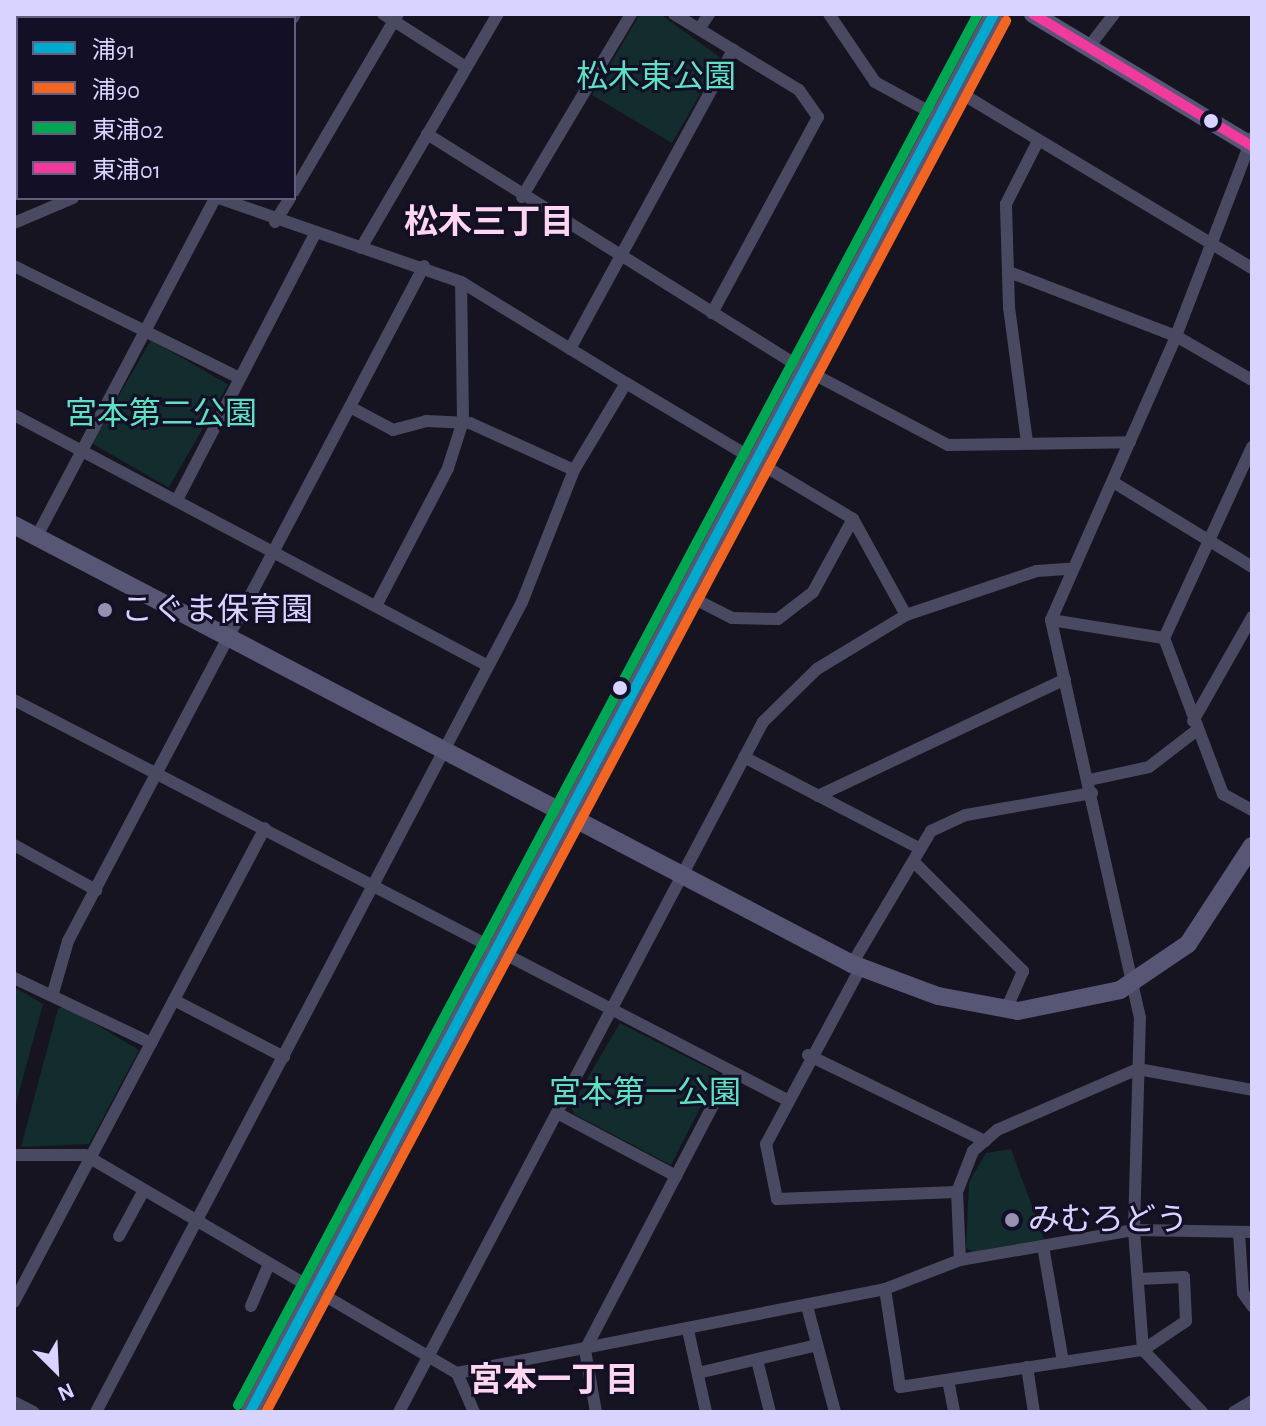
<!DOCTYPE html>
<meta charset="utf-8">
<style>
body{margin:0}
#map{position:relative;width:1266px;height:1426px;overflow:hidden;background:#161421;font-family:"Alegreya Sans","Noto Sans JP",sans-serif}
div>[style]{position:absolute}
.green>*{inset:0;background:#132c2d;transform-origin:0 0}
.street>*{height:12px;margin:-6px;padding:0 6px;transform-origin:6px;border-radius:6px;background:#4a4962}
.secondary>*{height:18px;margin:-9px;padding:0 9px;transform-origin:9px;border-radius:9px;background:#575674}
.bus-1>*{height:10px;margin:-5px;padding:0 5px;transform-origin:5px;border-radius:5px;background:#00a9ce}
.bus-2>*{height:10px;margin:-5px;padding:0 5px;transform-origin:5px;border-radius:5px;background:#f26522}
.bus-3>*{height:10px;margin:-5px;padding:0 5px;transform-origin:5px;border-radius:5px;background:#00a651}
.bus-4>*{height:10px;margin:-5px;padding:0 5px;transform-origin:5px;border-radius:5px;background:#f13a9d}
.dots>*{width:22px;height:22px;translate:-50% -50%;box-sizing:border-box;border:4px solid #130f26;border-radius:50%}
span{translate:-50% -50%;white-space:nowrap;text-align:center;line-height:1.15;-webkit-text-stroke:6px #130f26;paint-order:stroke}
.park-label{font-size:32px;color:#5fe0c0}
.poi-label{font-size:32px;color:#d9d4ff}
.left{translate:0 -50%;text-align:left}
.neighbourhood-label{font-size:34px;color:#ffd6f0;font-weight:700}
.frame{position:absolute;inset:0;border:16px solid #d9d4ff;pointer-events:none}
.legend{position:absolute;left:16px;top:16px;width:280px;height:184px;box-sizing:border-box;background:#130f26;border:2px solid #625e7d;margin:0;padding:10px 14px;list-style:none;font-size:24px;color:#d9d4ff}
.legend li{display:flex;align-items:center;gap:16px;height:40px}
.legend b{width:40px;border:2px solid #625e7d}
.north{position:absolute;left:16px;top:1330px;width:80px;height:80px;-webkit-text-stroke:6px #130f26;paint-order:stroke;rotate:156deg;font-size:22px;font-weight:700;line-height:32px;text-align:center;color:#d9d4ff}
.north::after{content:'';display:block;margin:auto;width:28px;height:36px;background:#d9d4ff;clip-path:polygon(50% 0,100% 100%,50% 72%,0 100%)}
</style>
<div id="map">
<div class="green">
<i style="clip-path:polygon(640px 14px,660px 14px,721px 58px,672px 143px,592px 95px)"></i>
<i style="left:151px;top:340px;width:89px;height:119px;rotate:30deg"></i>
<i style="clip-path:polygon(14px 987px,43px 1004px,14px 1111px)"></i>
<i style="clip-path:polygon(65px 1006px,139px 1050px,89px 1144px,21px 1147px,58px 1009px)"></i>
<i style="clip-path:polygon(620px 1023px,718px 1073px,671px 1165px,574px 1114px,571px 1106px)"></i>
<i style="clip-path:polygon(1011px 1149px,1044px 1239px,973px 1252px,966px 1248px,969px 1182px,986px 1153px)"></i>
</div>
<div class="street">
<i style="left:383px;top:14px;width:98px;rotate:32.6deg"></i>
<i style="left:674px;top:14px;width:146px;rotate:31.3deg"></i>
<i style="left:799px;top:90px;width:33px;rotate:55deg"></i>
<i style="left:818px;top:117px;width:223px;rotate:118.4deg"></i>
<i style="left:829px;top:14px;width:82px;rotate:55.9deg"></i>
<i style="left:875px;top:82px;width:73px;rotate:28.7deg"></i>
<i style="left:77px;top:18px;width:5px;rotate:-53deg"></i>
<i style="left:165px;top:18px;width:4px;rotate:-76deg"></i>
<i style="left:293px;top:18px;width:4px;rotate:-63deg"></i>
<i style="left:699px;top:29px;width:18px;rotate:-56deg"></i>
<i style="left:1088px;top:48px;width:43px;rotate:-52.6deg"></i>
<i style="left:954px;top:89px;width:348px;rotate:31deg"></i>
<i style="left:14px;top:134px;width:8px;rotate:-60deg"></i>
<i style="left:427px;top:134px;width:442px;rotate:32deg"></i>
<i style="left:802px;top:368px;width:165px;rotate:27.8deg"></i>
<i style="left:948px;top:445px;width:182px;rotate:-0.9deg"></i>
<i style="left:294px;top:191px;width:205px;rotate:-59.6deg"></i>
<i style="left:522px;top:197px;width:213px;rotate:-59.2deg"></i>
<i style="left:275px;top:222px;width:28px;rotate:-58deg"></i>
<i style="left:14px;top:223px;width:64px;rotate:-23deg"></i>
<i style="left:361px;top:248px;width:271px;rotate:-59.7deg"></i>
<i style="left:14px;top:266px;width:252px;rotate:26.4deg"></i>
<i style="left:1009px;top:272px;width:179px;rotate:21deg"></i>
<i style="left:1176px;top:336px;width:88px;rotate:30.1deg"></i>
<i style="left:570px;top:349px;width:341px;rotate:-61.4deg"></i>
<i style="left:626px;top:383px;width:265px;rotate:30.9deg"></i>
<i style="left:853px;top:519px;width:110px;rotate:61.1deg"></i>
<i style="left:350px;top:407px;width:49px;rotate:28.1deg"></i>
<i style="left:393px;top:430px;width:34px;rotate:-15deg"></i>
<i style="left:426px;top:421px;width:44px;rotate:2.6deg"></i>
<i style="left:470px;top:423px;width:114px;rotate:24.3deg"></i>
<i style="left:14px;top:415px;width:536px;rotate:27.9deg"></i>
<i style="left:1027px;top:442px;width:136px;rotate:-97.6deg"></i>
<i style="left:1009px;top:307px;width:103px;rotate:-91.7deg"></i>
<i style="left:1006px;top:204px;width:71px;rotate:-63.1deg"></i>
<i style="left:1252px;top:447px;width:210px;rotate:114.7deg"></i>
<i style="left:1164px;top:638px;width:167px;rotate:69.3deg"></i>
<i style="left:1223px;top:794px;width:33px;rotate:29deg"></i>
<i style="left:1113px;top:482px;width:163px;rotate:31.4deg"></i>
<i style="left:177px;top:500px;width:300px;rotate:-62.6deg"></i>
<i style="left:37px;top:536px;width:382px;rotate:-62.2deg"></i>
<i style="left:681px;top:592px;width:57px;rotate:27deg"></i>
<i style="left:732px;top:618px;width:46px;rotate:1.2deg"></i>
<i style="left:778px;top:619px;width:44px;rotate:-37.6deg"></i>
<i style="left:813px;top:592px;width:83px;rotate:-61.3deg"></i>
<i style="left:377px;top:604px;width:153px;rotate:-62.4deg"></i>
<i style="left:448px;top:468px;width:49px;rotate:-72.3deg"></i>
<i style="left:463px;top:421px;width:139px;rotate:-90.8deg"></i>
<i style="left:1051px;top:620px;width:114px;rotate:9.1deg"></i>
<i style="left:14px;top:700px;width:868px;rotate:27.36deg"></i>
<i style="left:1193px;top:721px;width:120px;rotate:-60.4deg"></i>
<i style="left:744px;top:757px;width:197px;rotate:27.5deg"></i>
<i style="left:1089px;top:780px;width:61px;rotate:-12.2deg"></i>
<i style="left:1149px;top:767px;width:61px;rotate:-37.6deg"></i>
<i style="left:818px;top:796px;width:273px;rotate:-25.3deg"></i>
<i style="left:14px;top:845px;width:94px;rotate:28.8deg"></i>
<i style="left:915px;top:863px;width:153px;rotate:45deg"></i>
<i style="left:1023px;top:971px;width:43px;rotate:113.6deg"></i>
<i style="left:852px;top:964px;width:155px;rotate:-59.3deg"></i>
<i style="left:931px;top:831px;width:38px;rotate:-25deg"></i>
<i style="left:966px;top:815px;width:128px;rotate:-9.9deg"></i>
<i style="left:861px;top:967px;width:201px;rotate:118.2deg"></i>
<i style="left:766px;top:1144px;width:56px;rotate:78.7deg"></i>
<i style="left:777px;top:1199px;width:180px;rotate:-2.2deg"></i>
<i style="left:14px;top:978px;width:152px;rotate:25.4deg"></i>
<i style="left:53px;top:993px;width:54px;rotate:-73.9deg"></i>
<i style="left:68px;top:941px;width:763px;rotate:-62.19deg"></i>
<i style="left:174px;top:1000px;width:124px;rotate:27.4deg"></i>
<i style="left:808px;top:1055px;width:197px;rotate:25.9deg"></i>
<i style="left:557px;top:1113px;width:135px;rotate:27.9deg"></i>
<i style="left:14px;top:1155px;width:71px"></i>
<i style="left:85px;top:1155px;width:431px;rotate:30.4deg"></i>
<i style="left:457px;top:1373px;width:43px;rotate:66.4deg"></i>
<i style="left:1239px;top:1233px;width:60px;rotate:86.2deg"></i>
<i style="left:1243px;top:1293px;width:16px;rotate:55deg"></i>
<i style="left:119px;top:1236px;width:52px;rotate:-61.5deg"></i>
<i style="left:1043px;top:1246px;width:118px;rotate:80.2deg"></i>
<i style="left:960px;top:1260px;width:68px;rotate:-92.5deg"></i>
<i style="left:957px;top:1192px;width:44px;rotate:-68.7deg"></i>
<i style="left:973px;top:1151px;width:32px;rotate:-41deg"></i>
<i style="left:997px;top:1130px;width:154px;rotate:-23.4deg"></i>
<i style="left:1138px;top:1069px;width:116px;rotate:10.4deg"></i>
<i style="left:885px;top:1289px;width:99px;rotate:81.3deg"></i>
<i style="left:900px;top:1387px;width:246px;rotate:-8.7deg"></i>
<i style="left:1143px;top:1350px;width:52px;rotate:-34deg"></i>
<i style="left:1186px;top:1321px;width:44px;rotate:-92.6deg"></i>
<i style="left:1184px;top:1277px;width:46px;rotate:177.5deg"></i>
<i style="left:14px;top:1302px;width:536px;rotate:-62.1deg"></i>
<i style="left:251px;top:1306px;width:46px;rotate:-66.8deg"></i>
<i style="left:807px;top:1306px;width:110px;rotate:75.2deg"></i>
<i style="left:688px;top:1330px;width:84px;rotate:77.6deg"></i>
<i style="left:757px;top:1360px;width:54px;rotate:76deg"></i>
<i style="left:1027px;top:1367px;width:46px;rotate:81.2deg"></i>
<i style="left:457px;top:1373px;width:436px;rotate:-11.1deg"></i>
<i style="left:885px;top:1289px;width:80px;rotate:-21.1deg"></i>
<i style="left:960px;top:1260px;width:177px;rotate:-9.8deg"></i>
<i style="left:1134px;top:1230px;width:118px;rotate:1deg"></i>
<i style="left:698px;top:1373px;width:122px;rotate:-13.2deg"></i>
<i style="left:948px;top:1380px;width:33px;rotate:79deg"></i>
<i style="left:14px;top:1402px;width:22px;rotate:27deg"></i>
<i style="left:96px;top:1412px;width:915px;rotate:-62.26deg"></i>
<i style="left:522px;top:602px;width:142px;rotate:-68.5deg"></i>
<i style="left:574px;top:470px;width:101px;rotate:-59.1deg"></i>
<i style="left:626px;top:383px;width:193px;rotate:-148.5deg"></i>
<i style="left:461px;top:282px;width:257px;rotate:-160.9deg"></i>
<i style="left:399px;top:1412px;width:780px;rotate:-62.19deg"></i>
<i style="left:763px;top:722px;width:76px;rotate:-44.5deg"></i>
<i style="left:817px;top:669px;width:104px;rotate:-31.2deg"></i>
<i style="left:906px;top:615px;width:138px;rotate:-18.6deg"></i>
<i style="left:1037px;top:571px;width:32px;rotate:-4deg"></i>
<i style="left:596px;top:1412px;width:63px;rotate:-100.1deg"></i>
<i style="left:585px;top:1350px;width:313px;rotate:-62.4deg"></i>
<i style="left:1202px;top:1412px;width:86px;rotate:-133.6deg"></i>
<i style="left:1143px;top:1350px;width:120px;rotate:-94.3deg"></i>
<i style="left:1134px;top:1230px;width:212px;rotate:-88.4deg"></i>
<i style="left:1140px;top:1018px;width:408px;rotate:-102.6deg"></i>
<i style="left:1051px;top:620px;width:310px;rotate:-66.2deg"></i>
<i style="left:1176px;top:336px;width:212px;rotate:-69deg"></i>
<i style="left:1234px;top:1412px;width:21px;rotate:-31deg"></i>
</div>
<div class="secondary">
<i style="left:1033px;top:14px;width:256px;rotate:31.1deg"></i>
<i style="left:14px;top:525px;width:946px;rotate:27.65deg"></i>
<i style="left:852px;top:964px;width:92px;rotate:20.4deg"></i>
<i style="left:938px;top:996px;width:81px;rotate:10.6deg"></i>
<i style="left:1018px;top:1011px;width:104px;rotate:-11.6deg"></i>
<i style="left:1120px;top:990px;width:82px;rotate:-34.1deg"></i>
<i style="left:1188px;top:944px;width:117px;rotate:-56.9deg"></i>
<i style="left:250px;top:1412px;width:1584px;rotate:-61.98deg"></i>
</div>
<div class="bus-1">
<i style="left:250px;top:1412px;width:1584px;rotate:-61.98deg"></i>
</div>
<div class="bus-2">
<i style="left:266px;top:1412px;width:1576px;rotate:-61.99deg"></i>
</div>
<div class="bus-3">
<i style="left:238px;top:1405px;width:1576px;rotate:-61.99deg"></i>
</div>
<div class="bus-4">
<i style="left:1033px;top:14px;width:256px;rotate:31.1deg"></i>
</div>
<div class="dots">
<i style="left:1211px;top:121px;background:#d9d4ff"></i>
<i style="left:105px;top:610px;background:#9591b1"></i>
<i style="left:620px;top:688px;background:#d9d4ff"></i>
<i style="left:1012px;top:1220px;background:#9591b1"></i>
</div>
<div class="park-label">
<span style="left:656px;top:77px">松木東公園</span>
<span style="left:161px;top:414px">宮本第二公園</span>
<span style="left:645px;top:1093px">宮本第一公園</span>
</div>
<div class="poi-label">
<span class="left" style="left:121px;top:610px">こぐま保育園</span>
<span class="left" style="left:1028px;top:1220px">みむろどう</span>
</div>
<div class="neighbourhood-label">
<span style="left:489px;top:224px">松木三丁目</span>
<span style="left:554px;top:1382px">宮本一丁目</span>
</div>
<div class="frame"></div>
<ul class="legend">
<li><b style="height:10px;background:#00a9ce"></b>浦91</li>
<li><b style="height:10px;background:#f26522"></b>浦90</li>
<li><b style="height:10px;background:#00a651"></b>東浦02</li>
<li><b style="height:10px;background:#f13a9d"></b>東浦01</li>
</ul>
<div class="north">N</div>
</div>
